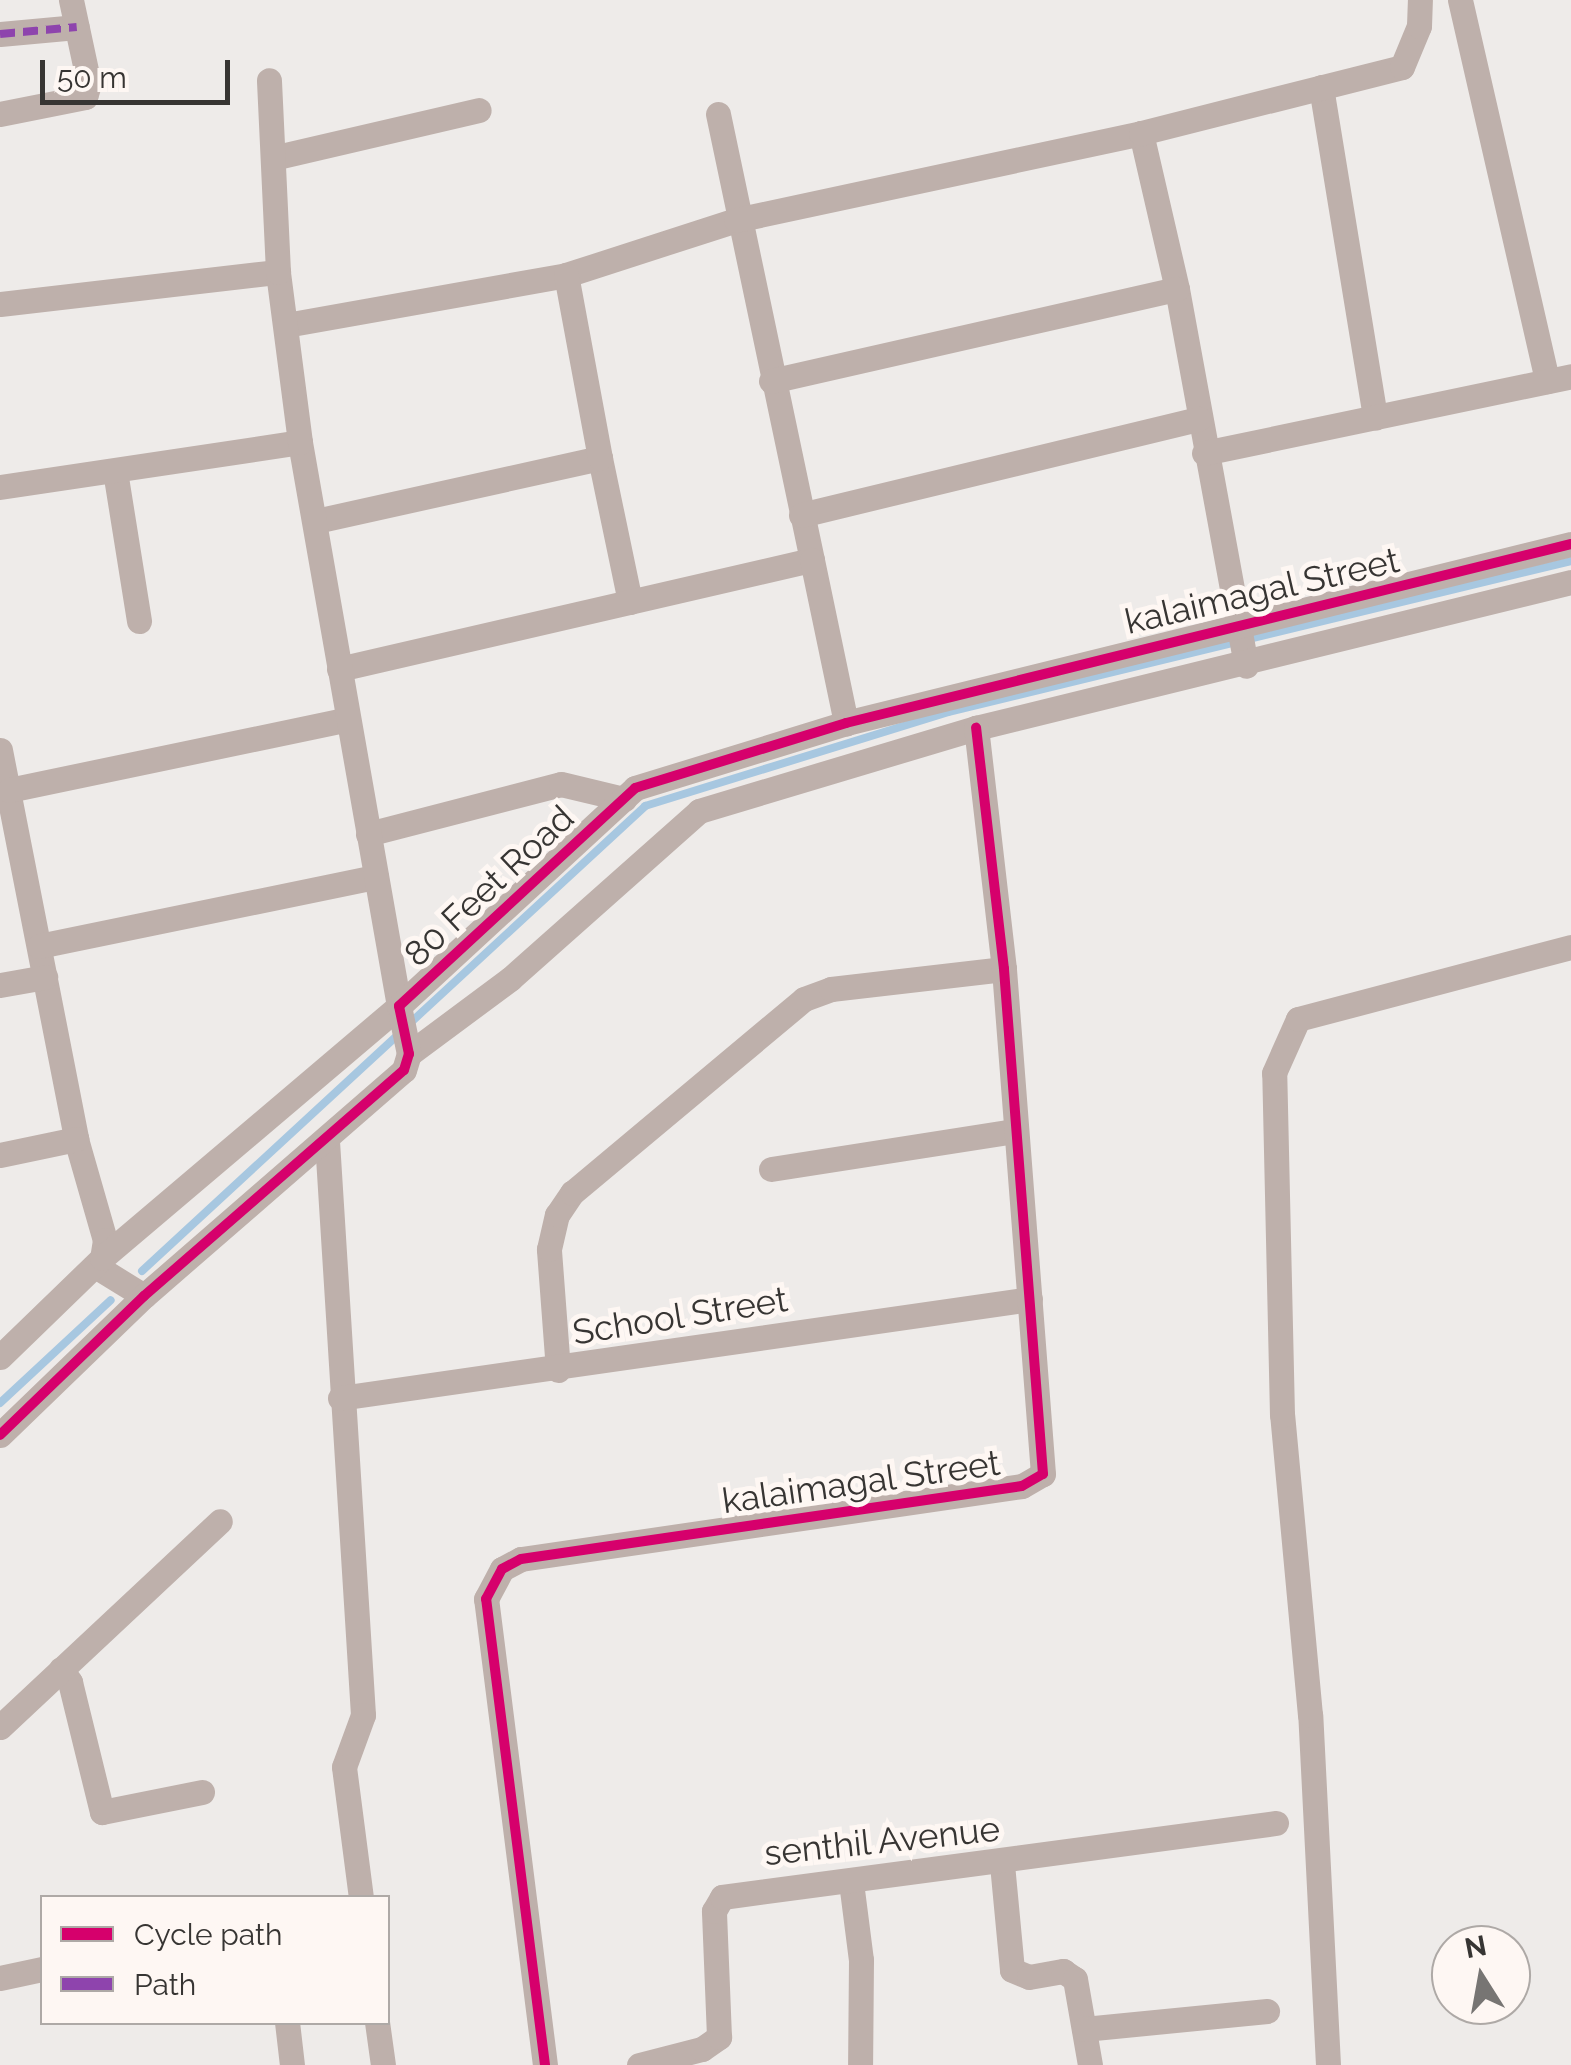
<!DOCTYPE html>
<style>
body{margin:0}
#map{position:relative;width:1571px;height:2065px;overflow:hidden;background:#eeebe9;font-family:Raleway,sans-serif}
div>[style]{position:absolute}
.stream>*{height:8px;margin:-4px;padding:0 4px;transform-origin:4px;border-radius:4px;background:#a7c7e0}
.minor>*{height:25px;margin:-12.5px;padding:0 12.5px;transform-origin:12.5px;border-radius:12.5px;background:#beb0ab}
.quiet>*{height:8px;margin-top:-4px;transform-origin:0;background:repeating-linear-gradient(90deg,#8e44ad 0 15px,transparent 0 23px)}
.cycleway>*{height:10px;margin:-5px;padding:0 5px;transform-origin:5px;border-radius:5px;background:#d6006c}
span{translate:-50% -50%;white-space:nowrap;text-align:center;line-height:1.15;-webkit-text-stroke:10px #fef7f3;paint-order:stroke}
.street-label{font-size:35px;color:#373533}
.legend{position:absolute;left:40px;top:1895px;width:350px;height:130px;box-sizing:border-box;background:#fef7f3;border:2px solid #aea9a6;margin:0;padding:12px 18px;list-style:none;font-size:30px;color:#373533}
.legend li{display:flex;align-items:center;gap:20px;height:50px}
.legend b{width:50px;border:2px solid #aea9a6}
.north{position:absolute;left:1431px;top:1925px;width:100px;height:100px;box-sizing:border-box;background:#fef7f3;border:2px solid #aea9a6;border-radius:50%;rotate:349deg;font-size:28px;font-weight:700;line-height:40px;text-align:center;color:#373533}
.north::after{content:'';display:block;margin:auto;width:35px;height:45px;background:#777573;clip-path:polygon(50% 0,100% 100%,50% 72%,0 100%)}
.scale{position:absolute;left:40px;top:60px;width:190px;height:45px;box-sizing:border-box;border:5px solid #373533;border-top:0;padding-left:12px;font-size:30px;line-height:35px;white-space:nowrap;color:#373533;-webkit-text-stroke:8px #fef7f3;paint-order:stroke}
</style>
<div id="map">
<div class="stream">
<i style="left:408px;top:1025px;width:323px;rotate:-42.7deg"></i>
<i style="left:645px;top:806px;width:317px;rotate:-17.2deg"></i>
<i style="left:948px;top:712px;width:641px;rotate:-13.62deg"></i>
<i style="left:142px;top:1271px;width:348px;rotate:-42.7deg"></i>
<i style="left:0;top:1403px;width:151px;rotate:-42.9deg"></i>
</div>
<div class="minor">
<i style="left:1460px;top:0;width:391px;rotate:77.1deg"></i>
<i style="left:0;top:34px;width:77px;rotate:-5.2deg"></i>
<i style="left:1321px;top:87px;width:335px;rotate:80.7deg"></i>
<i style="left:0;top:114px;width:87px;rotate:-11.3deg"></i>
<i style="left:85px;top:97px;width:14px;rotate:-73deg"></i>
<i style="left:89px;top:84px;width:86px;rotate:-102.1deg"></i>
<i style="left:718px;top:114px;width:456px;rotate:78.1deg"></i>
<i style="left:1141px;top:133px;width:160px;rotate:77deg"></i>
<i style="left:1177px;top:289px;width:383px;rotate:79.6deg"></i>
<i style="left:277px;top:157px;width:207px;rotate:-13.1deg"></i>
<i style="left:0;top:304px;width:280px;rotate:-6.6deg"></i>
<i style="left:286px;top:325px;width:284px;rotate:-10.1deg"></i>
<i style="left:566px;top:275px;width:179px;rotate:-17.9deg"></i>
<i style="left:736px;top:220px;width:414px;rotate:-12.1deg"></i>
<i style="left:1141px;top:133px;width:269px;rotate:-14.2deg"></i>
<i style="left:1402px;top:67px;width:44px;rotate:-67.5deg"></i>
<i style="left:1419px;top:26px;width:26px;rotate:-88deg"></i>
<i style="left:771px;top:381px;width:416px;rotate:-12.8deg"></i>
<i style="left:1204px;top:453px;width:375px;rotate:-11.8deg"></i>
<i style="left:600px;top:458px;width:147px;rotate:78.2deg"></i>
<i style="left:115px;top:471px;width:152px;rotate:80.9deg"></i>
<i style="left:0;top:487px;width:303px;rotate:-8.5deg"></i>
<i style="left:801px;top:515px;width:409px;rotate:-13.6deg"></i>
<i style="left:316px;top:521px;width:291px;rotate:-12.5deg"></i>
<i style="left:600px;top:458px;width:186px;rotate:-100.5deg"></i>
<i style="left:339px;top:669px;width:485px;rotate:-13deg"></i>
<i style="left:812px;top:560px;width:167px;rotate:78.2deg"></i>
<i style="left:0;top:750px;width:396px;rotate:78.9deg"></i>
<i style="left:76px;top:1139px;width:105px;rotate:74deg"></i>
<i style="left:105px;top:1240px;width:18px;rotate:99deg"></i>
<i style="left:9px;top:790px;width:346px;rotate:-11.8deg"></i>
<i style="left:368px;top:834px;width:199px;rotate:-14.5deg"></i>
<i style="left:561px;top:784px;width:65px;rotate:13.4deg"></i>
<i style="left:39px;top:946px;width:344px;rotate:-11.6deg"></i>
<i style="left:0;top:985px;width:46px;rotate:-10.1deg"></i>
<i style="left:409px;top:1054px;width:126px;rotate:-36.6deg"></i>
<i style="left:510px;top:979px;width:253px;rotate:-41.6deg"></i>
<i style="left:699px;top:811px;width:289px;rotate:-16.7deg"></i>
<i style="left:976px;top:728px;width:613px;rotate:-13.79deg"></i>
<i style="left:327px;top:1141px;width:575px;rotate:86.41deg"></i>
<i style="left:363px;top:1715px;width:55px;rotate:110.1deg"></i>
<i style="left:344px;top:1767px;width:132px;rotate:82.6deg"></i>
<i style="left:0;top:1155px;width:78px;rotate:-11.9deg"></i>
<i style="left:771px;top:1169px;width:247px;rotate:-8.9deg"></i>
<i style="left:97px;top:1267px;width:55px;rotate:31.7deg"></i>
<i style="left:0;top:1357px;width:142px;rotate:-44.1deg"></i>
<i style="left:102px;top:1258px;width:390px;rotate:-40.3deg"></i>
<i style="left:399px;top:1006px;width:573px;rotate:-99.96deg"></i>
<i style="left:300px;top:442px;width:171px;rotate:-97.4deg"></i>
<i style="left:278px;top:272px;width:192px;rotate:-92.7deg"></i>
<i style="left:558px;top:1370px;width:121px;rotate:-94.3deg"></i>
<i style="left:549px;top:1249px;width:35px;rotate:-77deg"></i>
<i style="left:557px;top:1215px;width:27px;rotate:-56deg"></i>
<i style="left:572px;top:1193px;width:302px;rotate:-39.9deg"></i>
<i style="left:804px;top:999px;width:29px;rotate:-20deg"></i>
<i style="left:831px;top:989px;width:174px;rotate:-6.6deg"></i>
<i style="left:340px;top:1398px;width:697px;rotate:-8.16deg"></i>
<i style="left:0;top:1435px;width:200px;rotate:-44deg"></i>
<i style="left:144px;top:1296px;width:344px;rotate:-41deg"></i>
<i style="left:404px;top:1070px;width:17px;rotate:-73deg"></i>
<i style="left:409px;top:1054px;width:49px;rotate:-101.8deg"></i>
<i style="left:399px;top:1006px;width:321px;rotate:-42.7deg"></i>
<i style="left:635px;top:788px;width:221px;rotate:-17.1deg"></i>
<i style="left:846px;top:723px;width:747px;rotate:-13.87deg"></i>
<i style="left:61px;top:1669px;width:16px;rotate:55deg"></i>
<i style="left:70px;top:1682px;width:134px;rotate:76.2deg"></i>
<i style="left:102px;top:1812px;width:102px;rotate:-11.3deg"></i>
<i style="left:0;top:1727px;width:301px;rotate:-43.1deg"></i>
<i style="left:1002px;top:1864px;width:106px;rotate:84.6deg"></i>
<i style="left:1012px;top:1970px;width:18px;rotate:22deg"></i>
<i style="left:1029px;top:1977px;width:35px;rotate:-10deg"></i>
<i style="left:1063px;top:1971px;width:14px;rotate:34deg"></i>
<i style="left:1075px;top:1979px;width:87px;rotate:80.1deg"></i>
<i style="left:851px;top:1882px;width:79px;rotate:82.7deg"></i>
<i style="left:861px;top:1960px;width:105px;rotate:90.5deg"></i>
<i style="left:0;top:1978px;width:43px;rotate:-12.1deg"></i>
<i style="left:287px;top:2022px;width:43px;rotate:83.4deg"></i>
<i style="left:377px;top:2022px;width:43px;rotate:82.1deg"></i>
<i style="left:1084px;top:2029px;width:184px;rotate:-5.6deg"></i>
<i style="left:545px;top:2065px;width:470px;rotate:-97.2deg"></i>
<i style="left:486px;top:1599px;width:34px;rotate:-62deg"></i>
<i style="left:502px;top:1569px;width:21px;rotate:-28deg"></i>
<i style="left:521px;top:1559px;width:506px;rotate:-8.29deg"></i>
<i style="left:1022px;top:1486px;width:24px;rotate:-30deg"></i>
<i style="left:1043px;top:1474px;width:507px;rotate:-94.42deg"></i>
<i style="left:1004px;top:969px;width:243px;rotate:-96.6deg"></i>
<i style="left:639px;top:2065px;width:65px;rotate:-14.3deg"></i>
<i style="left:702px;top:2049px;width:21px;rotate:-35deg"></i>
<i style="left:719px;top:2037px;width:126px;rotate:-92.3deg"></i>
<i style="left:714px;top:1911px;width:16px;rotate:-60deg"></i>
<i style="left:722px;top:1897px;width:559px;rotate:-7.61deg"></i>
<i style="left:1328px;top:2065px;width:350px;rotate:-92.9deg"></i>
<i style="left:1310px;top:1715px;width:301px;rotate:-95.3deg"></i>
<i style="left:1282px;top:1415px;width:342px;rotate:-91.3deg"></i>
<i style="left:1274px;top:1073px;width:59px;rotate:-66deg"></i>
<i style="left:1298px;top:1019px;width:282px;rotate:-14.8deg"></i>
</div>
<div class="quiet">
<i style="left:0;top:34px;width:77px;rotate:-5.2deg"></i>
</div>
<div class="cycleway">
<i style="left:0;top:1435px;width:200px;rotate:-44deg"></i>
<i style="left:144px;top:1296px;width:344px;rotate:-41deg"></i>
<i style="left:404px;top:1070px;width:17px;rotate:-73deg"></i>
<i style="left:409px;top:1054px;width:49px;rotate:-101.8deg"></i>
<i style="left:399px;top:1006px;width:321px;rotate:-42.7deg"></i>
<i style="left:635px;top:788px;width:221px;rotate:-17.1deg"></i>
<i style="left:846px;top:723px;width:747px;rotate:-13.87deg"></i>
<i style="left:545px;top:2065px;width:470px;rotate:-97.2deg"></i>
<i style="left:486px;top:1599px;width:34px;rotate:-62deg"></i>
<i style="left:502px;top:1569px;width:21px;rotate:-28deg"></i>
<i style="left:521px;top:1559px;width:506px;rotate:-8.29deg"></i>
<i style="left:1022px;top:1486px;width:24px;rotate:-30deg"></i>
<i style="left:1043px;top:1474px;width:507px;rotate:-94.42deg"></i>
<i style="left:1004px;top:969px;width:243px;rotate:-96.6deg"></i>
</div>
<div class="street-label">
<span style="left:1262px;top:591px;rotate:-13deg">kalaimagal Street</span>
<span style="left:489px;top:886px;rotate:-43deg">80 Feet Road</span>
<span style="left:680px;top:1316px;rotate:-9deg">School Street</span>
<span style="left:861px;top:1482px;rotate:-8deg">kalaimagal Street</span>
<span style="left:882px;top:1841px;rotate:-6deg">senthil Avenue</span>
</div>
<ul class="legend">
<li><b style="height:12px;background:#d6006c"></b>Cycle path</li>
<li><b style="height:12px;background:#8e44ad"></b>Path</li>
</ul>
<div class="north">N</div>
<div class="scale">50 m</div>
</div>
